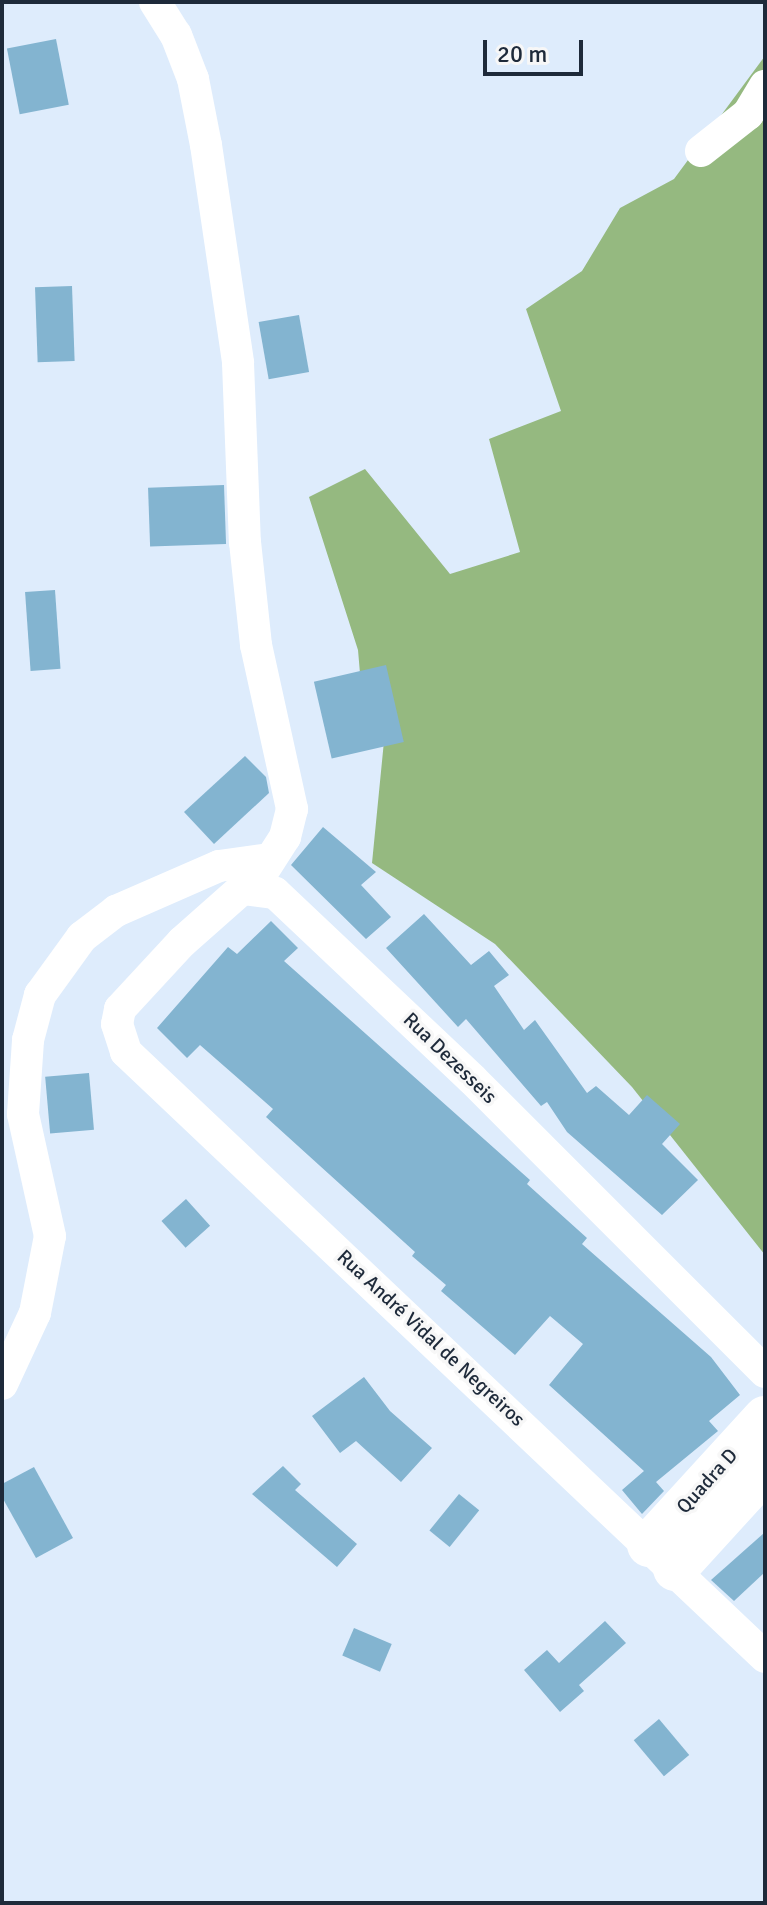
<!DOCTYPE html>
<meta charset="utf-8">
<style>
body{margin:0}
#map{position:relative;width:767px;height:1905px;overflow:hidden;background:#deecfc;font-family:Signika,sans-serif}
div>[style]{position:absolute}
.forest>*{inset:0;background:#95b980}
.building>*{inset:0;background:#83b4d0;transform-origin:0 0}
.street>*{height:32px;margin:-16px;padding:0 16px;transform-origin:16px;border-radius:16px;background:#fff}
.secondary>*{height:44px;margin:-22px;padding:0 22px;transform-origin:22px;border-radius:22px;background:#fff}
span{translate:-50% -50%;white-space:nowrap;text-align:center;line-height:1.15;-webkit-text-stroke:7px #f7f7f7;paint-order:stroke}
.street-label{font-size:20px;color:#1e2a3a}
.frame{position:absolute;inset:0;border:4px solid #1e2a3a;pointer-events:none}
.scale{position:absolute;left:483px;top:40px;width:100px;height:36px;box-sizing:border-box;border:4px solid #1e2a3a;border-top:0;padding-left:10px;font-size:24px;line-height:28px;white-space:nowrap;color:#1e2a3a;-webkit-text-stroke:6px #f7f7f7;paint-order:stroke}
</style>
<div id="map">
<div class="forest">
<i style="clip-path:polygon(765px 56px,765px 1255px,632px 1087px,495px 944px,372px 863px,384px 741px,362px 697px,358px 650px,309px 497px,365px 469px,450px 574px,520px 552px,489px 439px,561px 411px,526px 309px,582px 271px,620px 208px,674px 179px)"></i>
</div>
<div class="building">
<i style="left:56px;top:39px;width:67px;height:50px;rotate:79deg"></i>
<i style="left:72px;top:286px;width:75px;height:37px;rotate:88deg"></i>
<i style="left:299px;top:315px;width:58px;height:41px;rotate:80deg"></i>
<i style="left:224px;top:485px;width:59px;height:76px;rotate:88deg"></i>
<i style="left:55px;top:590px;width:79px;height:30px;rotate:86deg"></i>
<i style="left:386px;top:665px;width:79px;height:74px;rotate:77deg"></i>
<i style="clip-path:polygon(245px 756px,266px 777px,269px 793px,214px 844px,184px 812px)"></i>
<i style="clip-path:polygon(323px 827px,376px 872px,361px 885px,391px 917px,366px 939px,291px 865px)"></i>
<i style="clip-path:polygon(424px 914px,471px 965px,489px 951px,509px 975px,494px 986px,524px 1030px,535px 1020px,587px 1093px,596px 1086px,629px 1115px,647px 1095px,680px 1124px,662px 1144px,698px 1180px,662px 1215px,567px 1132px,547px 1102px,541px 1106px,466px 1019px,458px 1027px,386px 948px)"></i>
<i style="clip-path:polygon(271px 921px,298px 948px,284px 961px,530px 1180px,527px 1184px,587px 1238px,582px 1244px,711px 1357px,740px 1395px,709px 1421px,718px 1431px,656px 1482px,664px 1491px,642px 1514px,622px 1490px,644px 1471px,549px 1385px,583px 1344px,550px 1316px,515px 1355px,441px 1291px,446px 1285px,412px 1256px,415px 1252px,266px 1117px,273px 1109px,200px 1045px,187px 1058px,157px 1028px,228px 947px,237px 954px)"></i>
<i style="left:89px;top:1073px;width:57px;height:44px;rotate:85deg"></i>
<i style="left:186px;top:1199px;width:36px;height:33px;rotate:48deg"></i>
<i style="clip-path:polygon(364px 1377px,390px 1411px,432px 1448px,401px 1482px,356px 1441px,340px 1453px,312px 1416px)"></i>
<i style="clip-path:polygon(283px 1466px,301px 1484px,295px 1490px,357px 1544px,337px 1567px,252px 1494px)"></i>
<i style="clip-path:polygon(34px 1467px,73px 1538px,36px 1558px,2px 1497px,2px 1484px)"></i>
<i style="left:459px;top:1494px;width:26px;height:47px;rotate:39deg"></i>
<i style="clip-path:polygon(765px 1532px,765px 1572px,734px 1601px,711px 1580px)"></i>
<i style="clip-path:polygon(605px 1621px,626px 1643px,579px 1685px,584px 1691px,560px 1712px,524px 1670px,547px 1650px,559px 1663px)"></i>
<i style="left:354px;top:1628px;width:41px;height:30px;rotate:23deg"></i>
<i style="left:659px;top:1719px;width:47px;height:33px;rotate:50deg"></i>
</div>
<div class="street">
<i style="left:155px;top:2px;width:39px;rotate:58deg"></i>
<i style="left:176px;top:35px;width:47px;rotate:68.9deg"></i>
<i style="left:193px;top:79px;width:67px;rotate:78.9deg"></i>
<i style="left:206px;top:145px;width:220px;rotate:81.6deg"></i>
<i style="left:238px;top:363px;width:179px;rotate:87.8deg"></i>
<i style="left:245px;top:542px;width:104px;rotate:83.9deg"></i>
<i style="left:256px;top:645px;width:168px;rotate:77.6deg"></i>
<i style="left:292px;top:809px;width:29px;rotate:104deg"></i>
<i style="left:285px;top:837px;width:59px;rotate:122.6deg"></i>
<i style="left:701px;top:151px;width:60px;rotate:-38.2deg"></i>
<i style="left:748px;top:114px;width:33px;rotate:-59deg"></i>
<i style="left:765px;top:1372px;width:414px;rotate:-135deg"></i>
<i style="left:472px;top:1079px;width:271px;rotate:-136.6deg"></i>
<i style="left:275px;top:893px;width:33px;rotate:-173deg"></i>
<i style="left:242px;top:889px;width:80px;rotate:138.5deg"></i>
<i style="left:182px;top:942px;width:91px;rotate:132.8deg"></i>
<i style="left:120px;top:1009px;width:15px;rotate:101deg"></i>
<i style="left:117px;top:1024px;width:29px;rotate:72deg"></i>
<i style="left:126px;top:1052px;width:880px;rotate:43.43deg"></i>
<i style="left:2px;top:1384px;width:78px;rotate:-65.1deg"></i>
<i style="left:35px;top:1313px;width:78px;rotate:-79deg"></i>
<i style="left:50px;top:1236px;width:125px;rotate:-102.5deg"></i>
<i style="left:23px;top:1114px;width:74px;rotate:-86.1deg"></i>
<i style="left:28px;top:1040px;width:47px;rotate:-75.1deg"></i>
<i style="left:40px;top:995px;width:72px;rotate:-54.1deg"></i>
<i style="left:82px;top:937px;width:43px;rotate:-37.4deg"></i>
<i style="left:116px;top:911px;width:112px;rotate:-23.6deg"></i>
<i style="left:219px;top:866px;width:51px;rotate:-7.8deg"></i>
</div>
<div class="secondary">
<i style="left:649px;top:1545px;width:172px;rotate:-47.6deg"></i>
<i style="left:675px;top:1569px;width:134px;rotate:-47.7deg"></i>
</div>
<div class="street-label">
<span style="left:450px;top:1058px;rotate:44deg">Rua Dezesseis</span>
<span style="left:431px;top:1338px;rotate:43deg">Rua André Vidal de Negreiros</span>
<span style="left:707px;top:1481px;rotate:-48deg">Quadra D</span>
</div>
<div class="frame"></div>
<div class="scale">20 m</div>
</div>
